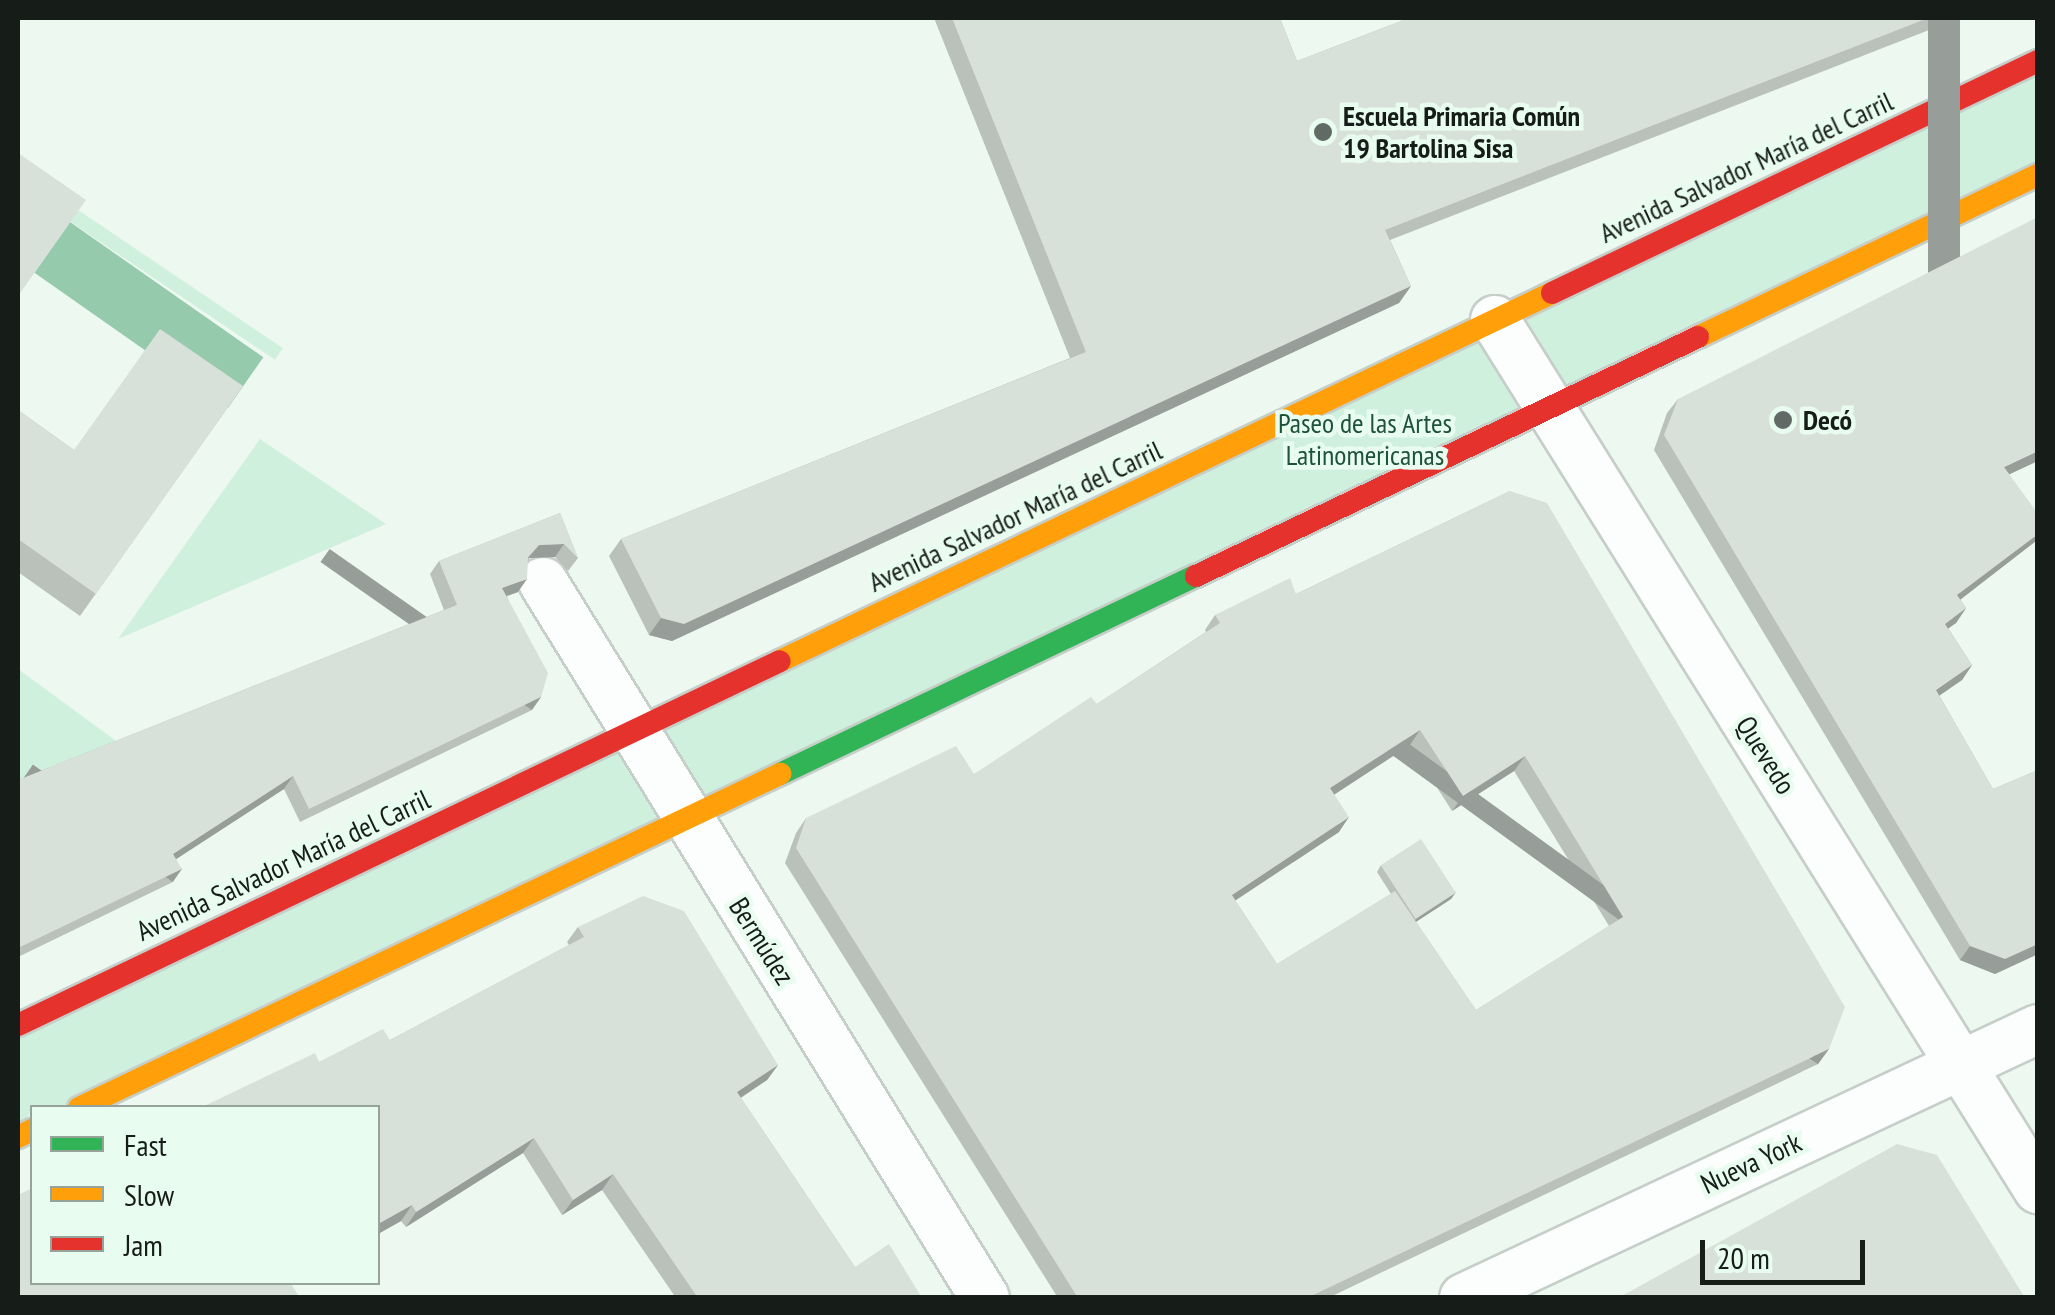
<!DOCTYPE html>
<meta charset="utf-8">
<style>
body{margin:0}
#map{position:relative;width:2055px;height:1315px;overflow:hidden;background:#edf8f1;font-family:"PT Sans Narrow",sans-serif}
div>[style]{position:absolute}
.green>*{inset:0;background:#cff0dc;transform-origin:0 0}
.water>*{inset:0;background:#96caac;transform-origin:0 0}
.roads{filter:drop-shadow(2px 0 #c6cec9) drop-shadow(-2px 0 #c6cec9) drop-shadow(0 2px #c6cec9) drop-shadow(0 -2px #c6cec9)}
.street>*{height:48px;margin:-24px;padding:0 24px;transform-origin:24px;border-radius:24px;background:#fcfefd}
.fast>*{height:22px;margin:-11px;padding:0 11px;transform-origin:11px;border-radius:11px;background:#30b455}
.slow>*{height:22px;margin:-11px;padding:0 11px;transform-origin:11px;border-radius:11px;background:#ff9f0a}
.jam>*{height:22px;margin:-11px;padding:0 11px;transform-origin:11px;border-radius:11px;background:#e5322d}
.wall>*{inset:0;background:#bac1bb}
.shaded-wall>*{inset:0;background:#979d99;transform-origin:0 0}
.building>*{inset:0;background:#d8e0da;transform-origin:0 0}
.dots>*{width:28px;height:28px;translate:-50% -50%;box-sizing:border-box;border:5px solid #e9fcf0;border-radius:50%}
span{translate:-50% -50%;white-space:nowrap;text-align:center;line-height:1.15;-webkit-text-stroke:9px #e9fcf0;paint-order:stroke}
.poi-label{font-size:28px;color:#161d19;font-weight:700}
.left{translate:0 -50%;text-align:left}
.street-label{font-size:28px;color:#161d19}
.park-label{font-size:28px;color:#1e5338}
.frame{position:absolute;inset:0;border:20px solid #161d19;pointer-events:none}
.legend{position:absolute;left:30px;top:1105px;width:350px;height:180px;box-sizing:border-box;background:#e9fcf0;border:2px solid #95a39a;margin:0;padding:12px 18px;list-style:none;font-size:30px;color:#161d19}
.legend li{display:flex;align-items:center;gap:20px;height:50px}
.legend b{width:50px;border:2px solid #95a39a}
.scale{position:absolute;left:1700px;top:1240px;width:165px;height:45px;box-sizing:border-box;border:5px solid #161d19;border-top:0;padding-left:12px;font-size:30px;line-height:35px;white-space:nowrap;color:#161d19;-webkit-text-stroke:8px #e9fcf0;paint-order:stroke}
</style>
<div id="map">
<div class="green">
<i style="clip-path:polygon(2037px 61px,2037px 175px,79px 1107px,32px 1108px,18px 1137px,18px 1025px)"></i>
<i style="left:78px;top:210px;width:247px;height:14px;rotate:34deg"></i>
<i style="clip-path:polygon(260px 439px,386px 524px,118px 639px)"></i>
<i style="clip-path:polygon(18px 669px,123px 746px,18px 789px)"></i>
</div>
<div class="water">
<i style="left:70px;top:222px;width:236px;height:62px;rotate:35deg"></i>
</div>
<div class="roads">
<div class="street">
<i style="left:1495px;top:320px;width:1025px;rotate:58deg"></i>
<i style="left:543px;top:582px;width:841px;rotate:58.31deg"></i>
<i style="left:1464px;top:1298px;width:634px;rotate:-25.11deg"></i>
</div>
<div class="fast">
<i style="left:780px;top:774px;width:461px;rotate:-25.5deg"></i>
</div>
<div class="slow">
<i style="left:1698px;top:337px;width:377px;rotate:-25.5deg"></i>
<i style="left:780px;top:661px;width:855px;rotate:-25.49deg"></i>
<i style="left:79px;top:1108px;width:777px;rotate:-25.48deg"></i>
<i style="left:18px;top:1137px;width:16px;rotate:-27deg"></i>
</div>
<div class="jam">
<i style="left:1552px;top:293px;width:539px;rotate:-25.52deg"></i>
<i style="left:1196px;top:576px;width:556px;rotate:-25.46deg"></i>
<i style="left:18px;top:1025px;width:844px;rotate:-25.53deg"></i>
</div>
</div>
<div class="wall">
<i style="clip-path:polygon(934px 18px,1280px 18px,1297px 61px,1409px 18px,1960px 18px,1390px 240px,1411px 286px,1399px 303px,672px 641px,649px 635px,609px 556px,621px 539px,1070px 358px)"></i>
<i style="clip-path:polygon(243px 386px,80px 616px,18px 572px,18px 410px,74px 450px)"></i>
<i style="clip-path:polygon(1678px 399px,2009px 474px,2036px 541px,1960px 599px,1966px 608px,1956px 623px,1948px 628px,1972px 665px,1962px 680px,1939px 695px,1993px 789px,2038px 770px,2038px 954px,1995px 974px,1960px 960px,1654px 450px,1667px 413px)"></i>
<i style="clip-path:polygon(evenodd,1510px 491px,1829px 1049px,1818px 1064px,1328px 1298px,1058px 1298px,785px 863px,796px 833px,806px 818px,974px 774px,1097px 704px,1206px 632px,1205px 630px,1215px 615px,1296px 594px,1510px 491px,1410px 745px,1452px 811px,1514px 771px,1609px 926px,1476px 1010px,1416px 922px,1451px 899px,1456px 892px,1381px 865px,1377px 872px,1391px 894px,1277px 964px,1235px 900px,1339px 832px,1334px 794px,1410px 745px)"></i>
<i style="clip-path:polygon(560px 513px,578px 558px,568px 571px,555px 557px,529px 558px,518px 592px,507px 596px,541px 697px,532px 710px,300px 822px,284px 789px,176px 859px,173px 882px,18px 957px,18px 780px,444px 610px,430px 574px,439px 561px)"></i>
<i style="clip-path:polygon(578px 927px,778px 1065px,767px 1080px,741px 1098px,855px 1267px,922px 1298px,676px 1298px,602px 1190px,562px 1215px,523px 1153px,406px 1227px,401px 1221px,378px 1234px,378px 1108px,319px 1062px,390px 1040px,569px 945px,567px 942px)"></i>
</div>
<div class="shaded-wall">
<i style="left:1928px;top:18px;width:32px;height:583px"></i>
<i style="clip-path:polygon(1411px 286px,1399px 303px,672px 641px,649px 635px,661px 618px)"></i>
<i style="clip-path:polygon(2038px 451px,2038px 461px,1993px 482px,2004px 467px)"></i>
<i style="clip-path:polygon(2038px 534px,2036px 541px,1947px 610px,1957px 595px)"></i>
<i style="clip-path:polygon(564px 544px,555px 557px,529px 558px,518px 570px,539px 545px)"></i>
<i style="clip-path:polygon(527px 579px,518px 592px,493px 601px,502px 588px)"></i>
<i style="clip-path:polygon(1966px 608px,1956px 623px,1935px 638px,1945px 624px)"></i>
<i style="clip-path:polygon(1972px 665px,1962px 680px,1926px 705px,1936px 690px)"></i>
<i style="left:541px;top:697px;width:16px;height:258px;rotate:125deg"></i>
<i style="clip-path:polygon(1420px 730px,1410px 745px,1320px 804px,1330px 788px)"></i>
<i style="clip-path:polygon(1525px 756px,1514px 771px,1452px 811px,1463px 796px)"></i>
<i style="clip-path:polygon(293px 776px,284px 789px,164px 867px,173px 854px)"></i>
<i style="clip-path:polygon(1349px 817px,1339px 832px,1221px 910px,1232px 895px)"></i>
<i style="left:182px;top:869px;width:16px;height:182px;rotate:125deg"></i>
<i style="clip-path:polygon(1456px 892px,1451px 899px,1411px 925px,1416px 919px)"></i>
<i style="clip-path:polygon(2038px 944px,2038px 954px,1995px 974px,1960px 960px,1970px 946px)"></i>
<i style="left:1829px;top:1049px;width:19px;height:578px;rotate:126deg"></i>
<i style="clip-path:polygon(778px 1065px,767px 1080px,726px 1107px,737px 1092px)"></i>
<i style="clip-path:polygon(534px 1138px,523px 1153px,406px 1227px,416px 1212px)"></i>
<i style="clip-path:polygon(613px 1174px,602px 1190px,562px 1215px,573px 1200px)"></i>
<i style="clip-path:polygon(412px 1205px,401px 1221px,378px 1234px,378px 1224px)"></i>
</div>
<div class="building">
<i style="clip-path:polygon(952px 18px,1280px 18px,1297px 61px,1409px 18px,1928px 18px,1385px 230px,1411px 286px,684px 624px,661px 618px,621px 539px,1086px 352px)"></i>
<i style="clip-path:polygon(18px 153px,86px 200px,18px 296px)"></i>
<i style="clip-path:polygon(2038px 217px,2038px 451px,2004px 467px,2038px 514px,2038px 534px,1957px 595px,1966px 608px,1945px 624px,1972px 665px,1936px 690px,1993px 789px,2038px 770px,2038px 944px,2005px 959px,1970px 946px,1664px 435px,1678px 399px)"></i>
<i style="clip-path:polygon(160px 329px,243px 386px,96px 594px,18px 539px,18px 410px,74px 450px)"></i>
<i style="clip-path:polygon(evenodd,1510px 491px,1547px 503px,1845px 1007px,1829px 1049px,1307px 1298px,1078px 1298px,796px 848px,806px 818px,956px 746px,974px 774px,1091px 697px,1097px 704px,1220px 623px,1215px 615px,1290px 578px,1296px 594px,1510px 491px,1420px 730px,1463px 796px,1525px 756px,1623px 917px,1476px 1010px,1395px 891px,1277px 964px,1232px 895px,1349px 817px,1330px 788px,1420px 730px)"></i>
<i style="clip-path:polygon(560px 513px,578px 558px,564px 544px,539px 545px,528px 557px,527px 579px,502px 588px,548px 673px,541px 697px,309px 809px,293px 776px,173px 854px,182px 869px,18px 948px,18px 780px,457px 605px,439px 561px)"></i>
<i style="left:1421px;top:839px;width:64px;height:48px;rotate:57deg"></i>
<i style="clip-path:polygon(643px 896px,684px 911px,778px 1065px,737px 1092px,855px 1267px,889px 1244px,922px 1298px,698px 1298px,613px 1174px,573px 1200px,534px 1138px,416px 1212px,412px 1205px,378px 1224px,378px 1108px,200px 1108px,315px 1053px,319px 1062px,383px 1029px,390px 1040px,584px 937px,578px 927px)"></i>
<i style="clip-path:polygon(1897px 1144px,1937px 1155px,2025px 1298px,1618px 1298px)"></i>
<i style="clip-path:polygon(32px 1188px,32px 1282px,290px 1282px,300px 1298px,18px 1298px,18px 1195px)"></i>
</div>
<div class="dots">
<i style="left:1323px;top:132px;background:#616a65"></i>
<i style="left:1783px;top:420px;background:#616a65"></i>
</div>
<div class="poi-label">
<span class="left" style="left:1343px;top:132px">Escuela Primaria Común<br>19 Bartolina Sisa</span>
<span class="left" style="left:1803px;top:420px">Decó</span>
</div>
<div class="street-label">
<span style="left:1746px;top:167px;rotate:-25deg">Avenida Salvador María del Carril</span>
<span style="left:1015px;top:516px;rotate:-25deg">Avenida Salvador María del Carril</span>
<span style="left:1766px;top:755px;rotate:58deg">Quevedo</span>
<span style="left:283px;top:865px;rotate:-25deg">Avenida Salvador María del Carril</span>
<span style="left:762px;top:941px;rotate:58deg">Bermúdez</span>
<span style="left:1751px;top:1163px;rotate:-25deg">Nueva York</span>
</div>
<div class="park-label">
<span style="left:1365px;top:439px">Paseo de las Artes<br>Latinomericanas</span>
</div>
<div class="frame"></div>
<ul class="legend">
<li><b style="height:12px;background:#30b455"></b>Fast</li>
<li><b style="height:12px;background:#ff9f0a"></b>Slow</li>
<li><b style="height:12px;background:#e5322d"></b>Jam</li>
</ul>
<div class="scale">20 m</div>
</div>
